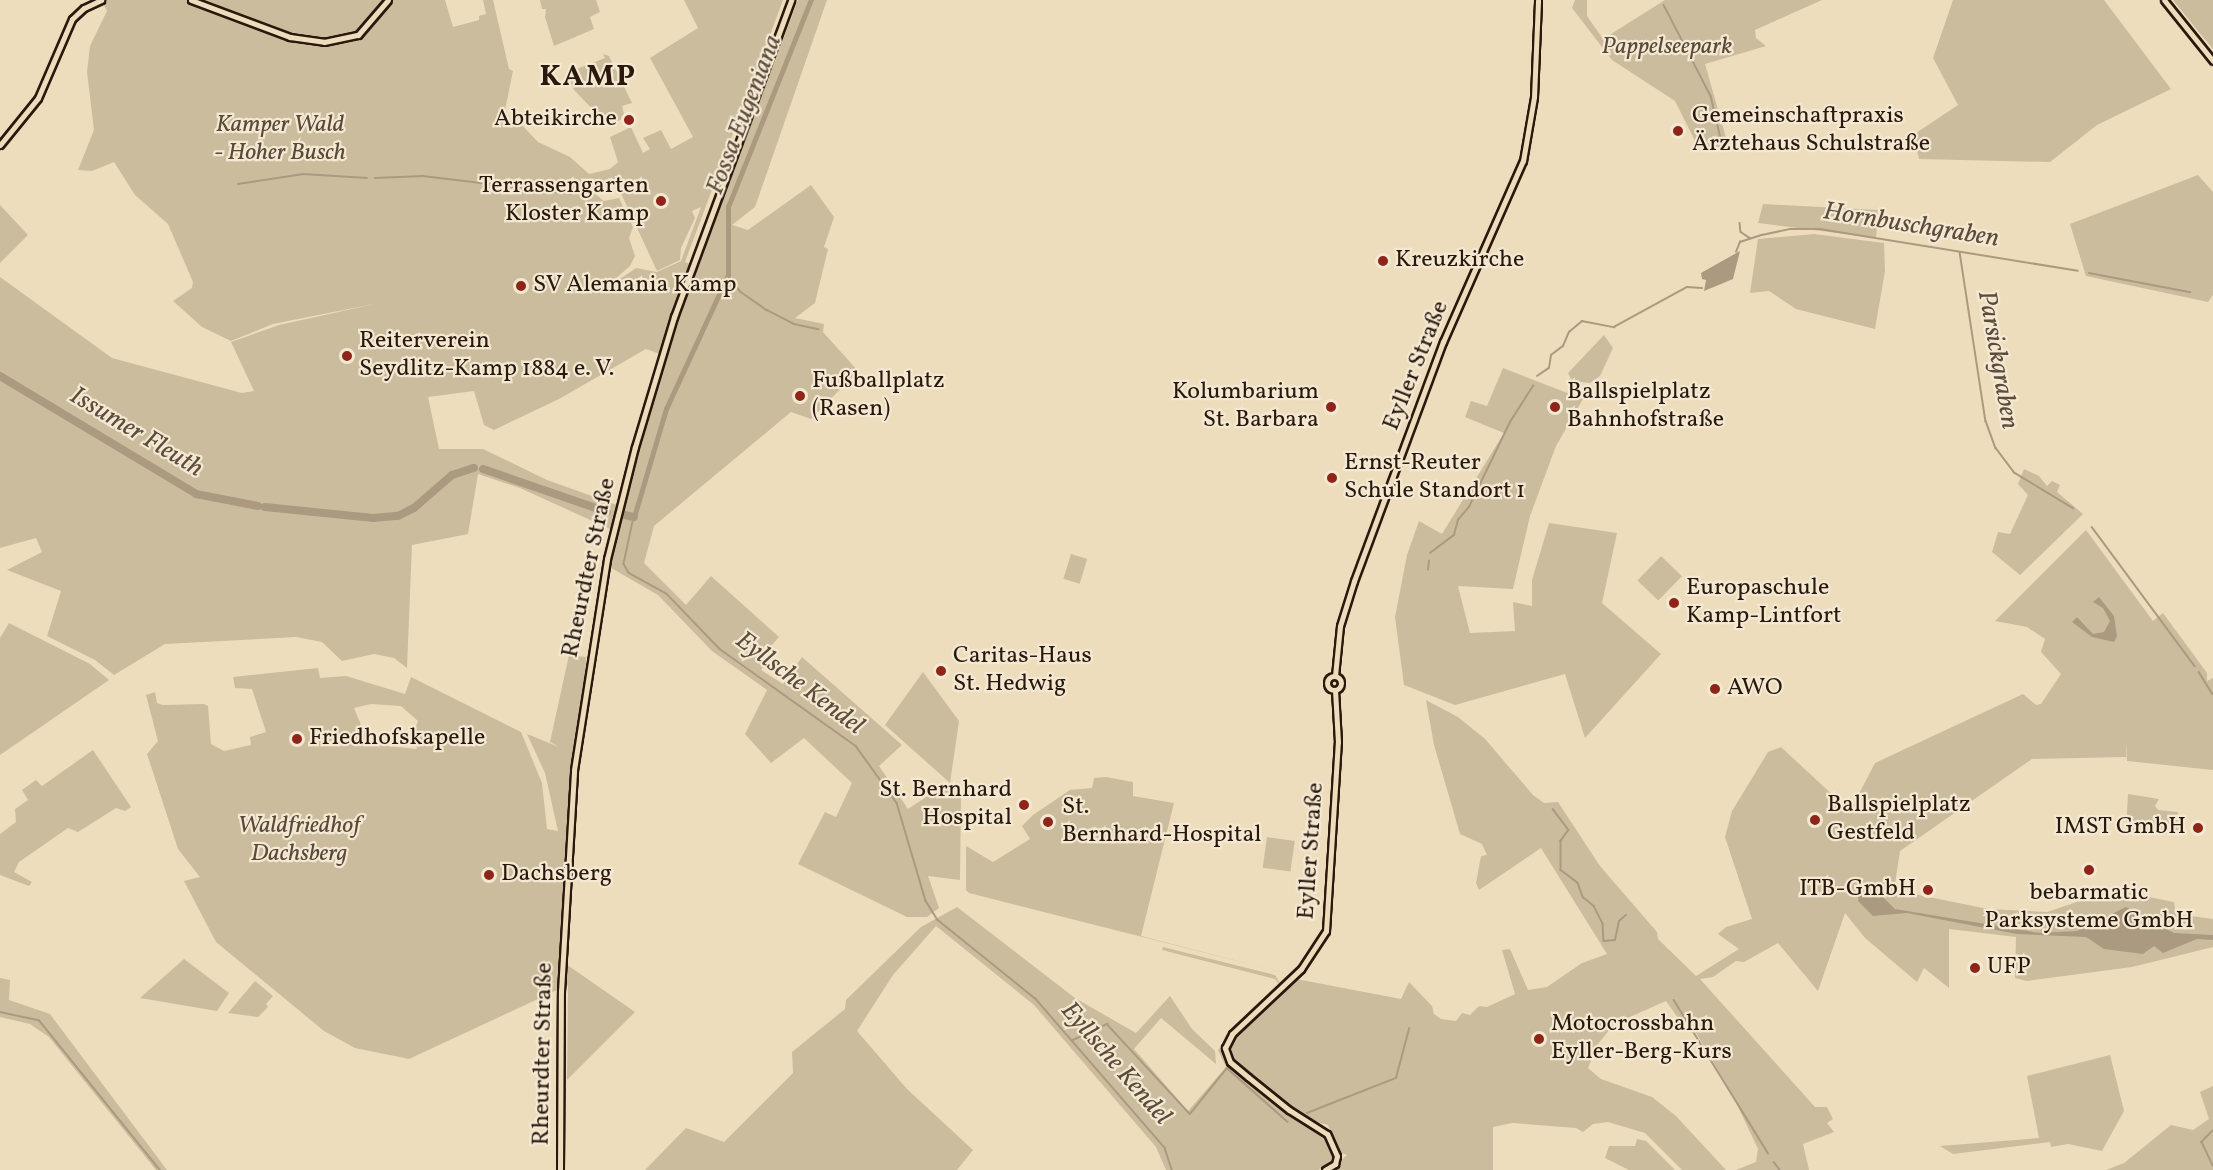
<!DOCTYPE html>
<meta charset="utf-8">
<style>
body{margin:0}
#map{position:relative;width:2213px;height:1170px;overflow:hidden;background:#edddbc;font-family:Vollkorn,serif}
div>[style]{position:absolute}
.green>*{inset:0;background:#ccbc9e;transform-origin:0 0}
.water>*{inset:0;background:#ab9a80}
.stream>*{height:1.5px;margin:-0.75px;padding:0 0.75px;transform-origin:0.75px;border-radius:0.75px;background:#ab9a80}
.canal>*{height:4.5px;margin:-2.25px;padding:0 2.25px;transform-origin:2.25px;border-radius:2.25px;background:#ab9a80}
.river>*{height:8px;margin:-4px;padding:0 4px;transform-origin:4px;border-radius:4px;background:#ab9a80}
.roads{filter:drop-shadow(2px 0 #2b180d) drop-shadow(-2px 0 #2b180d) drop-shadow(0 2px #2b180d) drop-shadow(0 -2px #2b180d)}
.major>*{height:5px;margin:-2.5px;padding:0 2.5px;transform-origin:2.5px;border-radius:2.5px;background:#edddbc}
.major>.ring{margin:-2.5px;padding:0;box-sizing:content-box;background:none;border:5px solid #edddbc;border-radius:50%}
.dots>*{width:16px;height:16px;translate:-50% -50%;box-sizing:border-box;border:3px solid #f3e9d3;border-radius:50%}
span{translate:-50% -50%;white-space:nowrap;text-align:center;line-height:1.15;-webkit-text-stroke:4.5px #f3e9d3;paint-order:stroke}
.park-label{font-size:24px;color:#5b4938;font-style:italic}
.poi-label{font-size:24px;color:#2b180d}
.left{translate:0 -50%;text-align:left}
.right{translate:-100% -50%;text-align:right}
.street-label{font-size:24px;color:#2b180d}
.water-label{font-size:26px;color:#5e4c3b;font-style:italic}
.district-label{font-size:30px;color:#2b180d;font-weight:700;letter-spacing:1.5px}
</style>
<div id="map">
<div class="green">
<i style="clip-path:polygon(evenodd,101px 0,445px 0,453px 27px,479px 20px,479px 16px,486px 14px,483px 0,493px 0,509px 69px,513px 71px,505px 110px,512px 124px,519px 122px,538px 142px,570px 157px,589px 174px,610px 169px,618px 162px,610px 137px,631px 127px,643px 153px,650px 149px,643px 138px,661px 130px,671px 149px,693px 137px,650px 58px,698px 28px,684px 0,783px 0,685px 262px,698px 267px,798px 0,827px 0,755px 207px,732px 225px,748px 230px,811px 185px,834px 217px,824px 247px,828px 249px,815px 303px,795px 318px,824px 324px,823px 332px,858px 371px,811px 419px,791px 412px,654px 526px,644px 563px,686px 605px,711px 576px,779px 637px,769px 648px,773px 652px,761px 670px,783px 684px,802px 657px,902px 745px,879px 766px,908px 809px,946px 784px,961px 797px,960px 880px,928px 876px,939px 908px,927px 917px,907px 917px,798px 864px,825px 812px,836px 817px,852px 783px,804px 738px,771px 763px,745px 734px,767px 690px,712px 651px,658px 595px,606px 565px,619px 532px,620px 509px,610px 529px,520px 488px,478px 474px,468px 534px,412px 545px,407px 668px,394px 658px,374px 654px,342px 661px,322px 642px,296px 637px,165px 644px,114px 675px,95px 660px,47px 636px,61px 591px,7px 570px,42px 552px,36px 538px,0 548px,0 277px,112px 358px,242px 393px,254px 391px,231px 342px,279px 325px,379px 303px,273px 324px,231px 341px,202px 327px,173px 301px,192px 288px,193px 282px,168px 224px,135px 195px,114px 162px,92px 171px,78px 170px,94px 130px,87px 72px,90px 46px,107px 11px,101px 0,606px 183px,618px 187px,657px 271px,680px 260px,681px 248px,695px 218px,692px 211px,701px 207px,681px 261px,657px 272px,636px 268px,604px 290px,607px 281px,614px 280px,630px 266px,635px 256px,629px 238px,633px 227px,619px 198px,604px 201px,595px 194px,606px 183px,101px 0,646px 349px,663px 355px,620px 506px,547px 480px,483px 449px,439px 449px,428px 397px,474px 391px,484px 425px,494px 430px,559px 399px,646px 349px)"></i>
<i style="clip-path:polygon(540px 0,596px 0,600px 12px,590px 17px,594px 29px,554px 46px,545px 17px,546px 9px,542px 9px)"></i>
<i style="clip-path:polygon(1575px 0,1587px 0,1587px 16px,1603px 39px,1665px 0,1822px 0,1755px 30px,1756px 38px,1766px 46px,1705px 64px,1729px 148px,1698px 147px,1675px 101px,1612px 60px,1572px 8px)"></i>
<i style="clip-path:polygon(1953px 0,2104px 0,2171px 89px,2097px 125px,2050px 162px,1919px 159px,1913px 135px,1958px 105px,1933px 58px)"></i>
<i style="clip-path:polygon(2173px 0,2213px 0,2213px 49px,2198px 31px)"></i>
<i style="clip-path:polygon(603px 54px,609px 56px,632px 103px,622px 106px,625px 118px,608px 125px,574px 90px,566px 73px,605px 58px)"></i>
<i style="clip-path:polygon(2198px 175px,2213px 192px,2213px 295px,2208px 302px,2086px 276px,2070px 224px)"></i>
<i style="clip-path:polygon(1763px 204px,1878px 210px,1876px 238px,1758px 223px)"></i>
<i style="clip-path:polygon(0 205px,28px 235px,0 263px)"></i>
<i style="clip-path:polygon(1814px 234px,1884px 243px,1885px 271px,1875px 329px,1796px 309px,1769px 291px,1750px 293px,1758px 239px)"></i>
<i style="clip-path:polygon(1604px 335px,1613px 348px,1600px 376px,1590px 383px,1572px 381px,1568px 373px)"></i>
<i style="clip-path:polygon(1503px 368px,1583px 399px,1556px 446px,1530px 516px,1513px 589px,1458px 586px,1470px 633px,1515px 631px,1513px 602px,1532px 606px,1532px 580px,1549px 523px,1617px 533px,1602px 603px,1661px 654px,1585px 738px,1565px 674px,1455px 705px,1404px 685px,1395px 617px,1407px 555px,1419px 521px,1442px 534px,1504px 433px,1465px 417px,1471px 401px,1487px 406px)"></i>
<i style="clip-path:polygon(2024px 469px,2039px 476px,2047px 486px,2052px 481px,2060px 485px,2057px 492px,2083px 514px,2020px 575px,1992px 552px,1998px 532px,2010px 534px,2028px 495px,2018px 484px)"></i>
<i style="clip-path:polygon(2086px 530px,2153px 621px,2163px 613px,2207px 673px,2207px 681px,2213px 678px,2213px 770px,2127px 761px,2126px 743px,2126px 757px,2032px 759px,1900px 851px,1894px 890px,1988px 909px,2047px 912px,2110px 891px,2129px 893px,2174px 902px,2176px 914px,2213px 919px,2213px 947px,2132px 967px,2027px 981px,2015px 978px,2016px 937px,1949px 929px,1949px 988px,1924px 968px,1917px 982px,1865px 938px,1845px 913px,1818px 991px,1778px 943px,1744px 962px,1736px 961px,1713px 977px,1700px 979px,1815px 1107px,1827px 1107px,1833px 1119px,1827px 1123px,1834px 1132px,1803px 1144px,1809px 1170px,1736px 1170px,1756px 1162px,1758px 1149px,1731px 1092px,1692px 1026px,1678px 1018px,1666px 1001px,1614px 1024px,1598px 1044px,1588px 1068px,1601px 1079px,1652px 1097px,1676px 1116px,1726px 1170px,1682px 1170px,1645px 1133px,1608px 1122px,1593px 1124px,1583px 1132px,1576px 1128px,1512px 1123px,1493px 1127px,1493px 1170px,1331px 1170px,1347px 1155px,1339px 1152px,1328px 1125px,1313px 1121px,1289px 1107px,1230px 1056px,1231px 1040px,1296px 979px,1401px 999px,1409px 982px,1432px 1006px,1434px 1014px,1441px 1019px,1456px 1021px,1462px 1013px,1470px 1015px,1479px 1006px,1487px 1007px,1515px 994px,1502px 950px,1510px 949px,1528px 990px,1547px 987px,1582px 963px,1607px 954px,1541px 848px,1479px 890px,1476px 883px,1481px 856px,1487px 855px,1482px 844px,1460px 834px,1434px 745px,1426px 700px,1458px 717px,1485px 739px,1533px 795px,1544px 803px,1558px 802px,1600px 866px,1657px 932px,1658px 939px,1696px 976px,1739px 949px,1718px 934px,1726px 927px,1752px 919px,1725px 837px,1732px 811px,1768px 752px,1781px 747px,1850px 811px,1875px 763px,2023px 694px,2036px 705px,2041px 704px,2061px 674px,2041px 652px,2045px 639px,2027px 627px,1995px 621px)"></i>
<i style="left:1071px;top:554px;width:17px;height:26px;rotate:17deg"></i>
<i style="left:1661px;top:556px;width:29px;height:34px;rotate:44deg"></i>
<i style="clip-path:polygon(9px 623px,90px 664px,109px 680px,0 755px,0 638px)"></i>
<i style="clip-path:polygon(evenodd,569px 655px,586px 657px,585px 682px,576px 755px,563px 962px,635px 1012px,567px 1080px,568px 985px,409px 1059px,355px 1048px,324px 1031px,216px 942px,184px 881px,200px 877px,178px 849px,147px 754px,158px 741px,146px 695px,155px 692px,157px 703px,163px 705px,204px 704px,208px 706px,211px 744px,224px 751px,251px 745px,250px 737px,266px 732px,252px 689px,235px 688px,233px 677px,318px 668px,320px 678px,346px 676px,405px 694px,411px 677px,521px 732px,542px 783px,547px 829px,558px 831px,545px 773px,527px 734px,559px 747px,550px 742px,569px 655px,371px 704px,401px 706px,418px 721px,413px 735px,417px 749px,369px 744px,354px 708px,371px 704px)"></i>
<i style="clip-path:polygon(923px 672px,959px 721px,950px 783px,885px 725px)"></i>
<i style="clip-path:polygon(93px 750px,131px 807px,125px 811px,116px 808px,78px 832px,68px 828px,19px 862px,14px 872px,32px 882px,29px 886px,0 875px,0 834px,16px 822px,15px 809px,28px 800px,22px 790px,36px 780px,42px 786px)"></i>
<i style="clip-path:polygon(1106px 777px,1133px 782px,1133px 796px,1174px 803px,1141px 936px,1289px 974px,969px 893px,966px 890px,966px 846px,993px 862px,1030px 839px,1022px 826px,1033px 815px,1070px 790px,1092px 788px,1094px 778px)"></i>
<i style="clip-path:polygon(2128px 794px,2159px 799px,2155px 806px,2158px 810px,2178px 812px,2179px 835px,2126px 831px)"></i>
<i style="left:1267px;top:837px;width:28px;height:31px;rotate:8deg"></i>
<i style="clip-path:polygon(957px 907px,1075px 998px,1136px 1033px,1170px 996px,1192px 1029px,1215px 1051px,1216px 1064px,1161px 1018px,1134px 1049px,1188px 1111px,1226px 1067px,1218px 1050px,1224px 1043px,1227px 1060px,1329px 1143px,1333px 1161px,1318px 1170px,1166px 1170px,1156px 1147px,1034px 1005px,936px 926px,893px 975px,857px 1031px,907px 1089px,973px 1150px,957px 1170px,645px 1170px,686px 1128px,724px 1142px,793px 1073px,792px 1052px,845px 1009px,846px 1000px,921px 927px)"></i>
<i style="clip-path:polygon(1163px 947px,1275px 975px,1281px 985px,1220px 1042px,1279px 984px,1275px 979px,1162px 950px)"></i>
<i style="clip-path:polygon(184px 959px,229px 993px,217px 1011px,140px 998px)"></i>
<i style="clip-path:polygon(0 978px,10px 980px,9px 1000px,50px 1014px,167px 1170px,156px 1170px,49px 1037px,30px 1024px,0 1017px)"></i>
<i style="clip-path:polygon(255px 981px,273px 996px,266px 1004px,268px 1007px,258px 1017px,228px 1013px)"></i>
<i style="clip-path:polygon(2110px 1055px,2124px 1111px,2102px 1151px,2068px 1144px,2051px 1147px,2050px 1142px,1953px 1154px,1940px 1146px,2039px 1138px,2027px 1076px)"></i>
<i style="clip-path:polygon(2213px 1086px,2213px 1170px,2106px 1170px,2124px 1163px,2171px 1125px,2193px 1130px,2209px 1119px,2200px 1092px)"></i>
<i style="clip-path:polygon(1637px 1139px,1646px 1141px,1675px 1170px,1629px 1170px,1605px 1158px,1609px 1146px,1635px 1146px)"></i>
</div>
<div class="water">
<i style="clip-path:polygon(1740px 251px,1733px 279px,1704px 291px,1706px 280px,1702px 279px,1701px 273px)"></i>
<i style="clip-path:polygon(2099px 597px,2114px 616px,2117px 636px,2114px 642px,2092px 637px,2072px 622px,2077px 617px,2093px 634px,2104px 632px,2110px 621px,2103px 608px,2093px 602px)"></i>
<i style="clip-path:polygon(1869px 890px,1882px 896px,1895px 909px,2040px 933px,2077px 931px,2126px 907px,2174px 933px,2213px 935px,2213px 940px,2197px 939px,2163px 953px,2154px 946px,2143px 954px,2104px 949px,2086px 937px,2017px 934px,1907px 913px,1873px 916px,1858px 901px,1859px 893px)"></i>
</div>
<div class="stream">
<i style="left:1664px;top:5px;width:102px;rotate:62.7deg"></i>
<i style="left:1711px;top:96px;width:52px;rotate:76.8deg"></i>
<i style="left:375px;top:178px;width:48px;rotate:-2.4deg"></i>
<i style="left:423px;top:176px;width:149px;rotate:6.9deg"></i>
<i style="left:238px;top:184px;width:66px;rotate:-8.7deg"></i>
<i style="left:303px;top:174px;width:64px;rotate:3.6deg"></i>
<i style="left:1740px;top:223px;width:9px;rotate:84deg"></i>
<i style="left:1741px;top:232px;width:11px;rotate:34deg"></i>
<i style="left:1736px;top:252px;width:11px;rotate:-68deg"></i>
<i style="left:1740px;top:242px;width:23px;rotate:-18deg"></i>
<i style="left:1762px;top:235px;width:29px;rotate:-12deg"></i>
<i style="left:1790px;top:229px;width:30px"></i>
<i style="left:1820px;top:229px;width:261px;rotate:9.2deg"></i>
<i style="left:1960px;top:252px;width:171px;rotate:81.3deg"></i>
<i style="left:1986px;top:421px;width:29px;rotate:70deg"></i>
<i style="left:1996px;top:448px;width:31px;rotate:53deg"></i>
<i style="left:2015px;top:473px;width:68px;rotate:31.1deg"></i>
<i style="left:2089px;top:273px;width:103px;rotate:10.7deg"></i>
<i style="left:728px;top:275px;width:21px;rotate:53deg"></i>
<i style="left:741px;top:292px;width:32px;rotate:35deg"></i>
<i style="left:767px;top:310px;width:30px;rotate:27deg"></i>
<i style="left:794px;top:324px;width:25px;rotate:12deg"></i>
<i style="left:1537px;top:376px;width:14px;rotate:-34deg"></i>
<i style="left:1549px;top:368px;width:13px;rotate:-81deg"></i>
<i style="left:1551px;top:355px;width:15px;rotate:-37deg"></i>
<i style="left:1563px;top:346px;width:15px;rotate:-67deg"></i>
<i style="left:1569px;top:332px;width:17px;rotate:-40deg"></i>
<i style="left:1582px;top:321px;width:33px;rotate:11deg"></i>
<i style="left:1614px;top:327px;width:83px;rotate:-28.7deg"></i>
<i style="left:1687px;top:287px;width:15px;rotate:4deg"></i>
<i style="left:634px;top:517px;width:48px;rotate:102deg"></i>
<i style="left:624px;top:564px;width:10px;rotate:61deg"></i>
<i style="left:629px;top:573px;width:43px;rotate:28.9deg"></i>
<i style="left:667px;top:594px;width:76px;rotate:46.1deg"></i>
<i style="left:720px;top:649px;width:167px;rotate:35.5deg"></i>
<i style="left:856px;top:746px;width:70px;rotate:54.3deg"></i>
<i style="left:897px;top:803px;width:102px;rotate:73.5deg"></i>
<i style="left:926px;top:901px;width:22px;rotate:58deg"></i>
<i style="left:938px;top:920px;width:126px;rotate:38.9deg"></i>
<i style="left:1036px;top:999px;width:197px;rotate:49.1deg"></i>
<i style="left:1165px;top:1148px;width:23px;rotate:72deg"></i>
<i style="left:2092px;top:527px;width:173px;rotate:53.5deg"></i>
<i style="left:1430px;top:553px;width:30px;rotate:-37deg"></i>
<i style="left:1454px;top:535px;width:16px;rotate:-75deg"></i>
<i style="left:1458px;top:520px;width:17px;rotate:-50deg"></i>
<i style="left:1469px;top:507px;width:94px;rotate:-64.2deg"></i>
<i style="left:1510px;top:422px;width:43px;rotate:-57.4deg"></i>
<i style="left:1428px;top:570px;width:9px;rotate:-84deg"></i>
<i style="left:2199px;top:672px;width:26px;rotate:58deg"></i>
<i style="left:1553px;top:809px;width:26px;rotate:53deg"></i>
<i style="left:1569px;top:830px;width:14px;rotate:126deg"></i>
<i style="left:1561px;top:841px;width:29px;rotate:90deg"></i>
<i style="left:1561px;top:870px;width:21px;rotate:37deg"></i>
<i style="left:1578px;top:883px;width:15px;rotate:70deg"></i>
<i style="left:1583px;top:897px;width:14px;rotate:39deg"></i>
<i style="left:1594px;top:906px;width:20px;rotate:63deg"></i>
<i style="left:1603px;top:924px;width:17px;rotate:87deg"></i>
<i style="left:1604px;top:941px;width:11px;rotate:-5deg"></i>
<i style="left:1615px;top:940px;width:19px;rotate:-78deg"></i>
<i style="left:1619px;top:921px;width:9px;rotate:-41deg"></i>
<i style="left:1674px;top:1000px;width:180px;rotate:58.4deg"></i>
<i style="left:0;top:1012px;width:40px;rotate:12deg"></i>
<i style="left:39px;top:1020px;width:193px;rotate:51.1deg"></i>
<i style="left:1073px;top:1040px;width:38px;rotate:-25deg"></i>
<i style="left:1107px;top:1024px;width:122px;rotate:47.3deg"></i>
<i style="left:1190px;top:1114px;width:59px;rotate:-51.2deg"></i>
<i style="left:1227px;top:1068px;width:81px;rotate:41.5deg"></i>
<i style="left:1307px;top:1113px;width:96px;rotate:-21.5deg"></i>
<i style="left:1396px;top:1078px;width:51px;rotate:-75.1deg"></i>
<i style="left:2213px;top:1131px;width:16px;rotate:135deg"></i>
<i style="left:2202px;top:1142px;width:26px;rotate:65deg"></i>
<i style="left:1774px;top:1162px;width:10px;rotate:53deg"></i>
</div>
<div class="canal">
<i style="left:634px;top:517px;width:113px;rotate:-73.5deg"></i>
<i style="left:666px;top:409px;width:148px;rotate:-65.2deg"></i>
<i style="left:728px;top:275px;width:68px;rotate:-90deg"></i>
<i style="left:728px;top:207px;width:223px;rotate:-68.2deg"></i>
</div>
<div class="river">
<i style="left:0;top:376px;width:229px;rotate:31deg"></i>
<i style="left:196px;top:494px;width:63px;rotate:11deg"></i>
<i style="left:483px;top:469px;width:131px;rotate:19.1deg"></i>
<i style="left:265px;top:507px;width:109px;rotate:5.8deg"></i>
<i style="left:373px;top:518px;width:25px;rotate:-5deg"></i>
<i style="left:398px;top:516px;width:18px;rotate:-27deg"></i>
<i style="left:414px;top:508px;width:50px;rotate:-41deg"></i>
<i style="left:452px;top:475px;width:23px;rotate:-18deg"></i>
<i style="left:625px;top:515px;width:9px;rotate:13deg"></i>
</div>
<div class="roads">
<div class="major">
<i style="left:191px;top:0;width:106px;rotate:20.5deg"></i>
<i style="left:290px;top:37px;width:34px;rotate:8deg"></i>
<i style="left:324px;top:42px;width:35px;rotate:-12deg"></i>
<i style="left:358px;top:35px;width:46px;rotate:-49.4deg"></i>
<i style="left:2164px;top:0;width:78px;rotate:51.2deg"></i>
<i style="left:0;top:145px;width:60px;rotate:-51deg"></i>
<i style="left:38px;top:98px;width:86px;rotate:-66.7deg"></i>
<i style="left:72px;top:19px;width:16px;rotate:-43deg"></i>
<i style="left:84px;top:8px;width:19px;rotate:-25deg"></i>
<i class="ring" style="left:1327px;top:676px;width:9px;height:9px"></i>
<i style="left:1335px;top:676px;width:50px;rotate:-84.3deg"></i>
<i style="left:1340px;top:626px;width:47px;rotate:-72.7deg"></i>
<i style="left:1354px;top:581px;width:255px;rotate:-69.6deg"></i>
<i style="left:1443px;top:342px;width:198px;rotate:-66.2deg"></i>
<i style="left:1523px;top:161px;width:65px;rotate:-80.2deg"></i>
<i style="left:1534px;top:97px;width:97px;rotate:-87.6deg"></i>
<i style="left:560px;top:1170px;width:179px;rotate:-89.7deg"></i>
<i style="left:561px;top:991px;width:221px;rotate:-86.6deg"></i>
<i style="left:574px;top:770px;width:214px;rotate:-81.1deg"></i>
<i style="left:607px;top:559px;width:115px;rotate:-76deg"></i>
<i style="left:635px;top:447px;width:136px;rotate:-73.3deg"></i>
<i style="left:674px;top:317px;width:338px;rotate:-69.7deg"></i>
<i style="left:1325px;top:1170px;width:12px;rotate:-31deg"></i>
<i style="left:1335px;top:1164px;width:8px;rotate:-76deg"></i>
<i style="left:1337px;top:1156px;width:24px;rotate:-114deg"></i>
<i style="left:1327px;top:1134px;width:45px;rotate:-147.7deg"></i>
<i style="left:1289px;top:1110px;width:53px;rotate:-141.2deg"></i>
<i style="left:1248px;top:1077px;width:23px;rotate:-140deg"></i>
<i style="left:1230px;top:1062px;width:15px;rotate:-110deg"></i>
<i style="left:1225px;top:1048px;width:16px;rotate:-63deg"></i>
<i style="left:1232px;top:1034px;width:95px;rotate:-43.3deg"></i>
<i style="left:1301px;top:969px;width:45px;rotate:-56.7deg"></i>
<i style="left:1326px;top:931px;width:189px;rotate:-86.4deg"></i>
<i style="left:1338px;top:742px;width:52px;rotate:-93.3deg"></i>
</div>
</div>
<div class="dots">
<i style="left:629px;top:120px;background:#8f2418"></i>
<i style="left:1678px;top:131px;background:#8f2418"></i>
<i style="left:661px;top:201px;background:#8f2418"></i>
<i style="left:1383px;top:261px;background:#8f2418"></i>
<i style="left:521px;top:286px;background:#8f2418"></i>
<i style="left:347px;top:356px;background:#8f2418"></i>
<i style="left:800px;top:396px;background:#8f2418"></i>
<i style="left:1331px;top:407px;background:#8f2418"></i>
<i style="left:1555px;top:407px;background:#8f2418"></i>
<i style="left:1332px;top:478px;background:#8f2418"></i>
<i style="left:1674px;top:603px;background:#8f2418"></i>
<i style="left:941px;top:671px;background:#8f2418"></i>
<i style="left:1715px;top:689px;background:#8f2418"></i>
<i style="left:297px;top:739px;background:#8f2418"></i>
<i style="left:1024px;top:805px;background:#8f2418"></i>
<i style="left:1815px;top:820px;background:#8f2418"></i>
<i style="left:1048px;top:822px;background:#8f2418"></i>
<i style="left:2198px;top:828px;background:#8f2418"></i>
<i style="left:2089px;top:870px;background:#8f2418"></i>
<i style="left:489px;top:875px;background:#8f2418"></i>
<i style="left:1928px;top:890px;background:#8f2418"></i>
<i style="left:1975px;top:968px;background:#8f2418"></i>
<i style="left:1539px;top:1039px;background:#8f2418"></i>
</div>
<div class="park-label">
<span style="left:1667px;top:48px">Pappelseepark</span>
<span style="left:280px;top:140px">Kamper Wald<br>- Hoher Busch</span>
<span style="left:299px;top:841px">Waldfriedhof<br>Dachsberg</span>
</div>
<div class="poi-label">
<span class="left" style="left:1692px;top:131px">Gemeinschaftpraxis<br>Ärztehaus Schulstraße</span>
<span class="right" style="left:617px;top:120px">Abteikirche</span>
<span class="right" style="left:649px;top:201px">Terrassengarten<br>Kloster Kamp</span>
<span class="left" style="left:1395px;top:261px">Kreuzkirche</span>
<span class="left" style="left:533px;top:286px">SV Alemania Kamp</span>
<span class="left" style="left:359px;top:356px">Reiterverein<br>Seydlitz-Kamp 1884 e. V.</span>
<span class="left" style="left:812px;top:396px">Fußballplatz<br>(Rasen)</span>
<span class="right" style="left:1319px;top:407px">Kolumbarium<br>St. Barbara</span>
<span class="left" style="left:1567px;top:407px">Ballspielplatz<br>Bahnhofstraße</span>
<span class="left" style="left:1344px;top:478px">Ernst-Reuter<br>Schule Standort 1</span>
<span class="left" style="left:1686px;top:603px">Europaschule<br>Kamp-Lintfort</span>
<span class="left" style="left:953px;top:671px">Caritas-Haus<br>St. Hedwig</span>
<span class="left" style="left:1727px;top:689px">AWO</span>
<span class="left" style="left:309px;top:739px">Friedhofskapelle</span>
<span class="right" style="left:1012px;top:805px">St. Bernhard<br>Hospital</span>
<span class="left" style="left:1827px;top:820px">Ballspielplatz<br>Gestfeld</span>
<span class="left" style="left:1062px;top:822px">St.<br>Bernhard-Hospital</span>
<span class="right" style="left:2186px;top:828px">IMST GmbH</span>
<span class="left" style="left:501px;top:875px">Dachsberg</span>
<span class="right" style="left:1916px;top:890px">ITB-GmbH</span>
<span style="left:2089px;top:908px">bebarmatic<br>Parksysteme GmbH</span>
<span class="left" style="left:1987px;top:968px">UFP</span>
<span class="left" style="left:1551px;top:1039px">Motocrossbahn<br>Eyller-Berg-Kurs</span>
</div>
<div class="street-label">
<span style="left:1417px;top:366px;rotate:-68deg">Eyller Straße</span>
<span style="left:590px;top:568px;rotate:-78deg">Rheurdter Straße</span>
<span style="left:1312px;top:851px;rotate:-86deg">Eyller Straße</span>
<span style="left:544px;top:1054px;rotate:-89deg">Rheurdter Straße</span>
</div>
<div class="water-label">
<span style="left:745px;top:115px;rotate:-69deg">Fossa Eugeniana</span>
<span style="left:1911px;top:226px;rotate:9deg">Hornbuschgraben</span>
<span style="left:1997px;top:360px;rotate:80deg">Parsickgraben</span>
<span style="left:136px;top:433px;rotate:31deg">Issumer Fleuth</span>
<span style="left:799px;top:684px;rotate:37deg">Eyllsche Kendel</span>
<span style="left:1115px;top:1064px;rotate:49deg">Eyllsche Kendel</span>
</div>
<div class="district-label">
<span style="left:588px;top:77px">KAMP</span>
</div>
</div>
